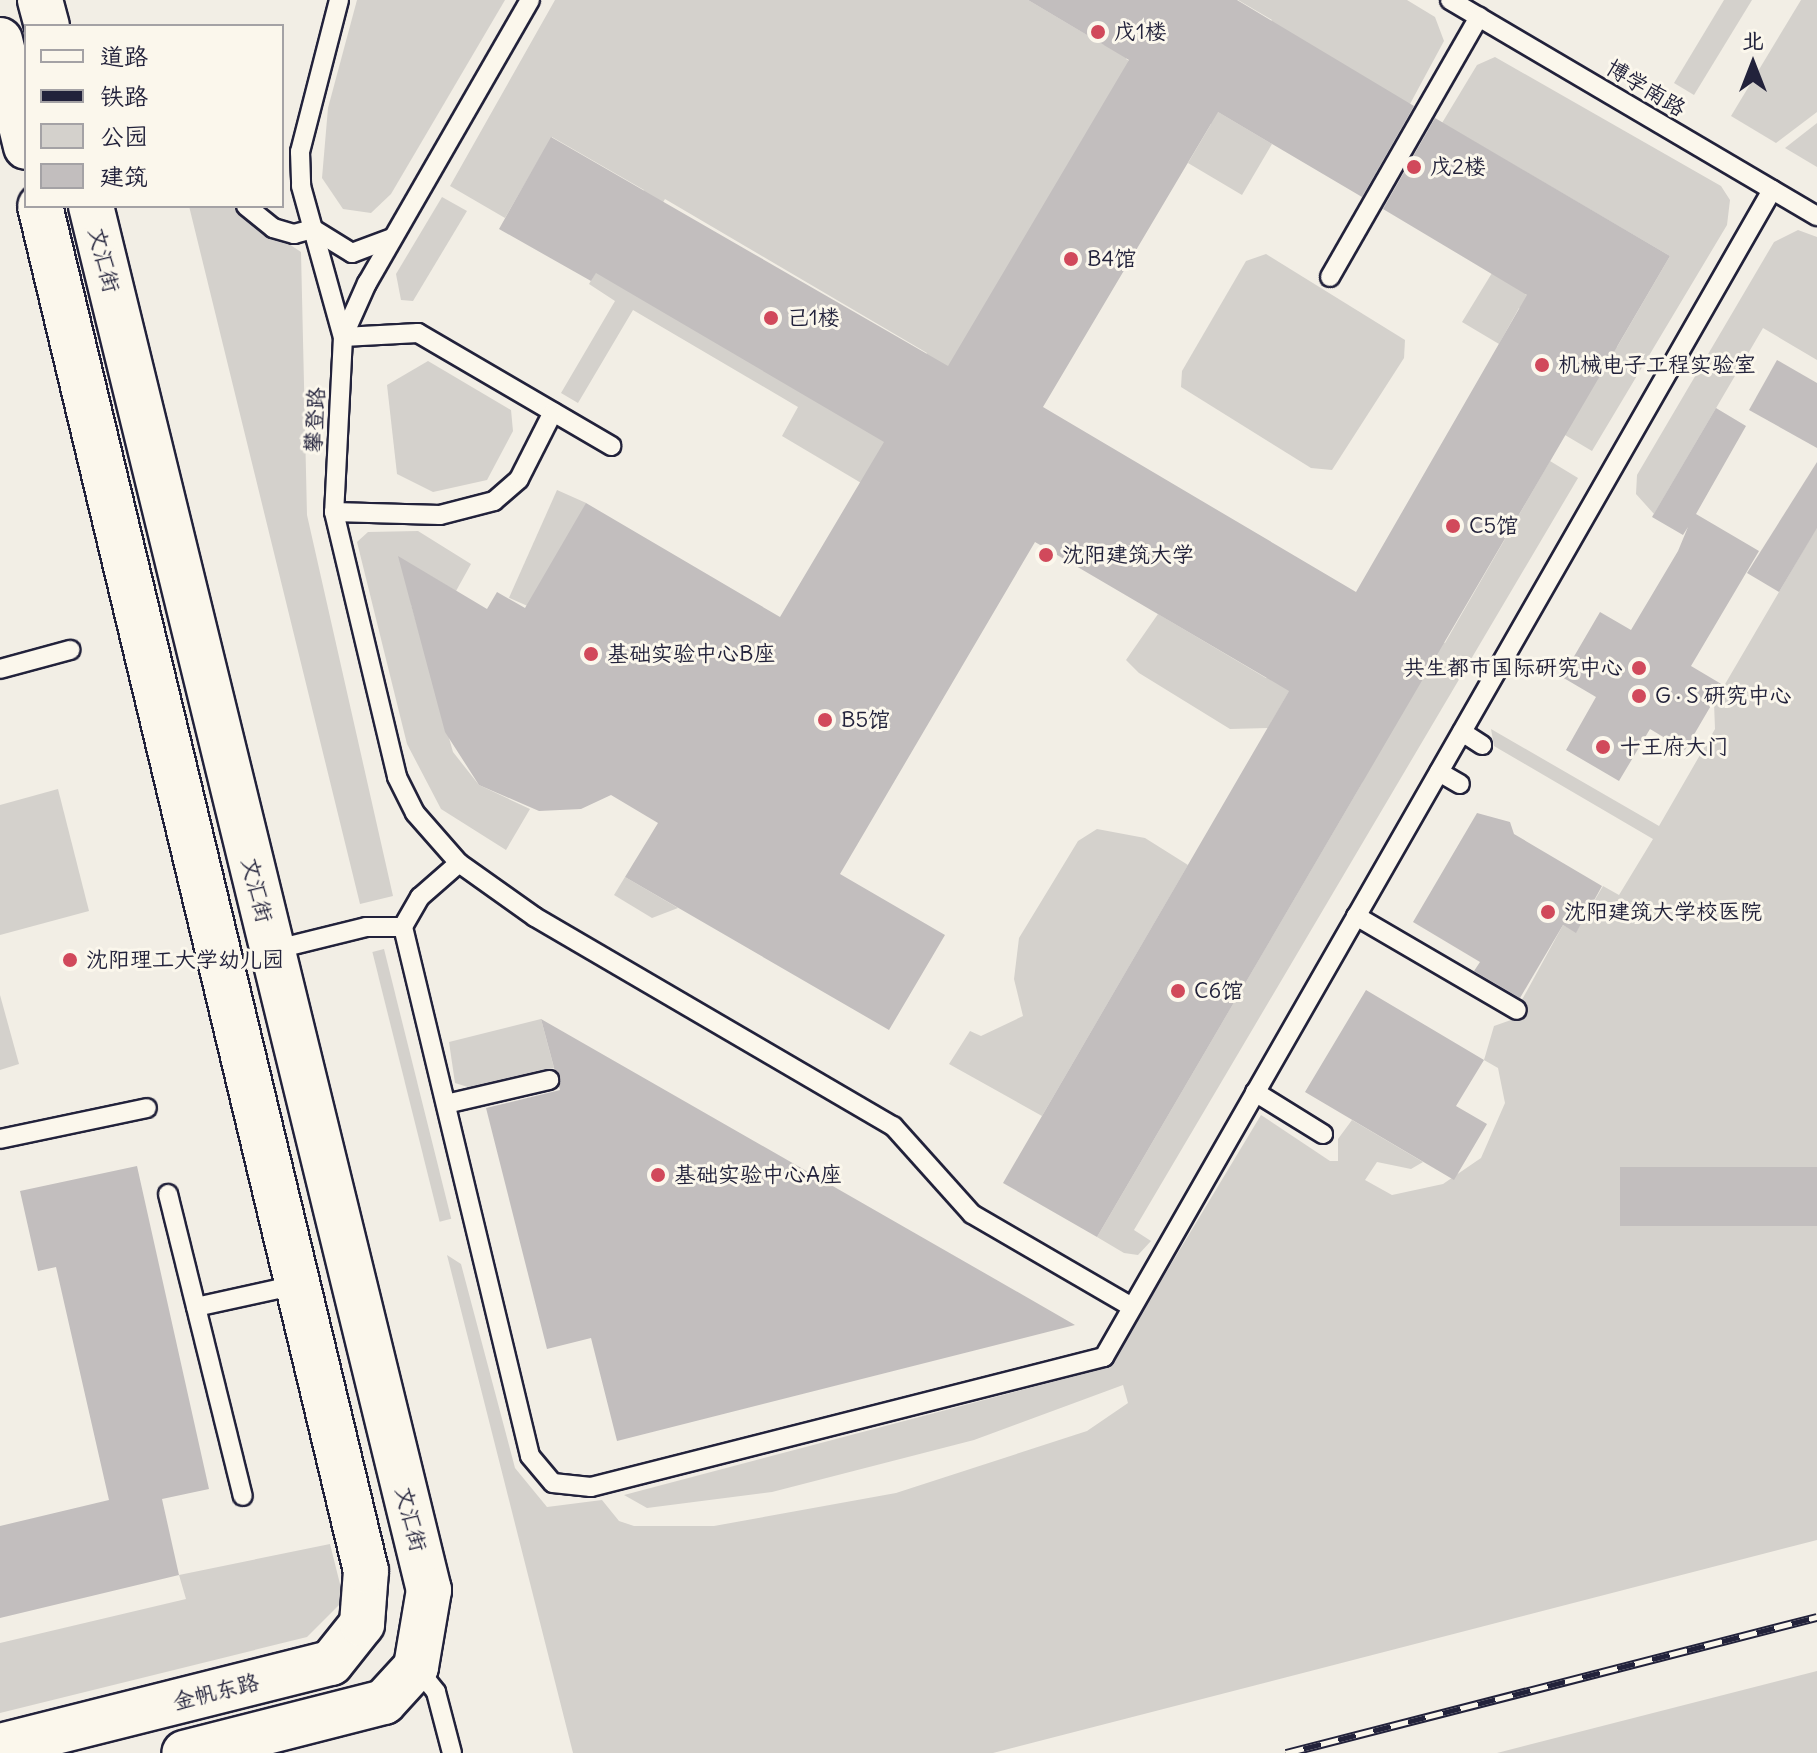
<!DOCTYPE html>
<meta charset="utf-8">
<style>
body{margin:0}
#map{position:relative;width:1817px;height:1753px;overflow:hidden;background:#f2eee5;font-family:Delius,"LXGW WenKai TC",sans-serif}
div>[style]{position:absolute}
.green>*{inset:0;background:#d4d1cc;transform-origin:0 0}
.building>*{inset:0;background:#c2bebe;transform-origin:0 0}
.roads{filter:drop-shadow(2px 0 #22223b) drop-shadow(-2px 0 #22223b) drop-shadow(0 2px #22223b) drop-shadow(0 -2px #22223b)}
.lane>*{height:18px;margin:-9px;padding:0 9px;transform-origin:9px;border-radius:9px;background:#fbf7ec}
.secondary>*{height:44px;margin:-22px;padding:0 22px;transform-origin:22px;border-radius:22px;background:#fbf7ec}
.rail>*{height:9px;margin-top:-4.5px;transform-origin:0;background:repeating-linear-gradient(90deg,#fbf7ec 0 18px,#22223b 0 36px);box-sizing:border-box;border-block:2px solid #22223b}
.dots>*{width:22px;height:22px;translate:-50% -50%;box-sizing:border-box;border:4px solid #fbf7ec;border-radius:50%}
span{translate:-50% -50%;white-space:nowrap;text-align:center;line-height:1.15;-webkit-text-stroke:6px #fbf7ec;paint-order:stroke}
.poi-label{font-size:22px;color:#22223b}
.left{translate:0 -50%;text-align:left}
.right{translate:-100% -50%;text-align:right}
.street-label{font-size:22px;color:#22223b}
.legend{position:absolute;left:24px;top:24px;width:260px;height:184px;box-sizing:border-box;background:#fbf7ec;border:2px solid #a4a2a5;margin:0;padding:10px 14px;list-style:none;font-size:24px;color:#22223b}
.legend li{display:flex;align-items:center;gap:16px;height:40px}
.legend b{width:40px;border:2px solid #a4a2a5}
.north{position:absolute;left:1713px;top:24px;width:80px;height:80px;-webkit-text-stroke:6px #fbf7ec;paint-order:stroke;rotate:0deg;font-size:22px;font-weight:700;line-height:32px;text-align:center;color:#22223b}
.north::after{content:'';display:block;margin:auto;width:28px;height:36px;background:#22223b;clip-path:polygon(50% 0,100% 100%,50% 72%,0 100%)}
</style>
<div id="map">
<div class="green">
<i style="clip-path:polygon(357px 0,505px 0,391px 194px,371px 213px,343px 209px,322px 178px,328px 108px)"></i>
<i style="clip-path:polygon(555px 0,1028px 0,1104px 45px,1149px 19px,1126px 59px,1162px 79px,989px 376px,907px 387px,927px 353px,665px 199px,643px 236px,624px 225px,644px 190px,552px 137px,505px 218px,450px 186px)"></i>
<i style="clip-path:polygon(1238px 0,1407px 0,1435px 17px,1444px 41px,1410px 104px,1251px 56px,1272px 20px)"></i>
<i style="clip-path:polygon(1724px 0,1752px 0,1694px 95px,1674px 83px)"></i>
<i style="clip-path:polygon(1801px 0,1817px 0,1817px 112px,1776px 143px,1731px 116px)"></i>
<i style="clip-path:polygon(1495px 57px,1721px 186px,1730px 200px,1727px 225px,1592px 451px,1565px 435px,1579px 326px,1617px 347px,1670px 256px,1442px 123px,1477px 65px)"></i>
<i style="clip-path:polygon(1181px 90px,1272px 144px,1242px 195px,1188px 163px,1211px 124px)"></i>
<i style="clip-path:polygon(1817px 123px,1817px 167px,1785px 148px)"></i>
<i style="clip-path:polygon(442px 197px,467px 211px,413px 301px,401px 300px,396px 274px)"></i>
<i style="clip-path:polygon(189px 206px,232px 206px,301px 252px,307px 515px,393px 896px,360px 904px)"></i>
<i style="clip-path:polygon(1798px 230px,1817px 237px,1817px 360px,1763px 328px,1654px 514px,1636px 494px,1637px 475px,1774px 242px)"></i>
<i style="clip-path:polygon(612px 245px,893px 408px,910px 512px,782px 436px,798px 407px,633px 310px,578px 403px,561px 393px,615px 301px,589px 284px)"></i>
<i style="clip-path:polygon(1266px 254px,1405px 340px,1404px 358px,1332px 470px,1311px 468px,1181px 387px,1182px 371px,1246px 261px)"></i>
<i style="clip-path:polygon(1545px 258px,1525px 294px,1561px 315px,1519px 308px,1499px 344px,1462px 322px,1492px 273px)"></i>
<i style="clip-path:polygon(428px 361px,511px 410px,513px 431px,487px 480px,433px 492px,397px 474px,387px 385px)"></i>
<i style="clip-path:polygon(1550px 461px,1578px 478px,1134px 1230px,1151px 1241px,1138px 1255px,1124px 1253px,1097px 1237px,1362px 783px,1405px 621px,1445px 643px)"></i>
<i style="left:557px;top:490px;width:32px;height:118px;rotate:24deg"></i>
<i style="clip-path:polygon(1817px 527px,1817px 1540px,993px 1753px,573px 1753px,447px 1255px,461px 1264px,515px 1468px,547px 1507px,602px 1500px,619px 1521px,634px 1526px,714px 1526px,896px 1493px,1087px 1431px,1128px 1403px,1123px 1385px,974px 1440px,772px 1492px,647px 1508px,624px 1495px,1109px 1367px,1261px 1115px,1330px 1161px,1338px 1161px,1338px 1139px,1352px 1120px,1423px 1162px,1411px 1169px,1377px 1162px,1365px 1180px,1392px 1195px,1443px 1184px,1481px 1158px,1505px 1103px,1498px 1068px,1484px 1060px,1494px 1026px,1511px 1020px,1563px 925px,1576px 932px,1603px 886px,1619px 895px,1653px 839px,1494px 746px,1491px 729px,1659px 826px,1715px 729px,1714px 703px)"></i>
<i style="clip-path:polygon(418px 531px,471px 564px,456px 591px,427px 574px,411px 604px,453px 752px,479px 785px,530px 809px,506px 850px,441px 809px,407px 744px,357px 542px,368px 532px)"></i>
<i style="clip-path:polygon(1158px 614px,1266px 678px,1311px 653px,1268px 728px,1230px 729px,1139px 673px,1126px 660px)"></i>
<i style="clip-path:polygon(58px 789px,89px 911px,0 935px,0 805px)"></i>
<i style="clip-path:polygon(1097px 829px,1145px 838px,1188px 865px,1042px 1116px,949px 1064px,970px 1031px,981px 1036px,1023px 1016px,1014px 979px,1019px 938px,1078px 841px)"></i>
<i style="clip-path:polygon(625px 877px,678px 908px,652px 918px,614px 895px)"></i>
<i style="left:384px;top:949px;width:278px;height:12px;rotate:76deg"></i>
<i style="clip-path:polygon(0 995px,19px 1064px,0 1070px)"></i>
<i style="clip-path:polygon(541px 1019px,554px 1068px,471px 1088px,455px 1083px,449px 1042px)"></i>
<i style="clip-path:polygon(330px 1544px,344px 1600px,307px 1637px,0 1713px,0 1643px,186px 1599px,179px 1575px)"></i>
<i style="clip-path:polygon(1817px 1671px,1817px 1753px,1497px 1753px)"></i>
</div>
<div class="building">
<i style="clip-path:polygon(1028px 0,1237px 0,1414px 106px,1362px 197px,1218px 112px,1043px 407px,1356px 592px,1527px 295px,1383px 209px,1435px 118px,1670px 256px,1097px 1237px,1003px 1183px,1289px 691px,1035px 542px,840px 874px,945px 935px,889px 1030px,625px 877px,658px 823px,611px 795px,581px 809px,539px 811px,479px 785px,445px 732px,398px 556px,487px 609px,497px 592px,525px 608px,586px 503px,780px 617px,884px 442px,596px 273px,591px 281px,499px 229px,551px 137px,948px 366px,1129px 60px)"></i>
<i style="clip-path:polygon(1777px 360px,1817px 383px,1817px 448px,1749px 410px)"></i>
<i style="clip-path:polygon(1716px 408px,1746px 426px,1696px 514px,1759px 551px,1691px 666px,1723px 685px,1685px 750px,1650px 729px,1619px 781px,1566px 750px,1596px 697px,1562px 677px,1600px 612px,1631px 630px,1678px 551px,1688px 527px,1683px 535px,1652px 517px)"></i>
<i style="clip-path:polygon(1817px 462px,1817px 528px,1779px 592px,1747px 573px)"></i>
<i style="clip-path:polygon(1477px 813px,1510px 822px,1514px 834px,1602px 886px,1576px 933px,1563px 925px,1520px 998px,1474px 971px,1480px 962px,1413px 922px)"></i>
<i style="clip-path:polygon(1366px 990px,1484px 1060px,1456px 1106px,1487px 1124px,1454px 1180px,1305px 1092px)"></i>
<i style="clip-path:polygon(541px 1019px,988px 1275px,1075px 1325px,617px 1441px,591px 1338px,547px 1349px,486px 1108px,560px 1090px)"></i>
<i style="clip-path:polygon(137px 1166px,209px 1489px,162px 1499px,179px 1575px,0 1618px,0 1526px,109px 1500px,56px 1267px,38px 1271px,20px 1191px)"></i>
<i style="left:1817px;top:1167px;width:59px;height:197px;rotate:90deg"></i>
</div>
<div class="roads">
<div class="lane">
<i style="left:339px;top:0;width:157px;rotate:104.4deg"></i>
<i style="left:300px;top:152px;width:34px;rotate:88deg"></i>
<i style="left:301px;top:186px;width:157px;rotate:74.5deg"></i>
<i style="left:343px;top:337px;width:75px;rotate:-3.1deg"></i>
<i style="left:418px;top:333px;width:224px;rotate:30.3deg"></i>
<i style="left:530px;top:0;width:327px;rotate:119.9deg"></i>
<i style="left:367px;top:283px;width:59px;rotate:114deg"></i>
<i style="left:343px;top:337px;width:175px;rotate:92.9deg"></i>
<i style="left:334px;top:512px;width:272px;rotate:76.6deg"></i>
<i style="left:397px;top:777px;width:40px;rotate:63.4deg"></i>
<i style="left:415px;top:813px;width:67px;rotate:48.7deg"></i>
<i style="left:459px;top:863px;width:93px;rotate:35.4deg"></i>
<i style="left:535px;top:917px;width:415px;rotate:30.3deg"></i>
<i style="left:893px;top:1126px;width:118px;rotate:48.1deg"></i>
<i style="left:972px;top:1214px;width:185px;rotate:30.2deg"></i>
<i style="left:1450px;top:0;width:426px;rotate:30.5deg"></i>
<i style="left:246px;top:206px;width:35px;rotate:39deg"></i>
<i style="left:273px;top:228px;width:22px;rotate:16deg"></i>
<i style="left:294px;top:234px;width:20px;rotate:-15deg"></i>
<i style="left:313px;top:229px;width:46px;rotate:31.6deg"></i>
<i style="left:352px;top:253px;width:43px;rotate:-20.6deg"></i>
<i style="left:1330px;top:277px;width:300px;rotate:-60.2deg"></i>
<i style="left:334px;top:512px;width:106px;rotate:1.6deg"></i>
<i style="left:440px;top:515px;width:56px;rotate:-14.5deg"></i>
<i style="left:494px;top:501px;width:33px;rotate:-41deg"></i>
<i style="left:519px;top:479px;width:75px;rotate:-63.1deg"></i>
<i style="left:0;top:669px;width:73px;rotate:-15.2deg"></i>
<i style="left:1462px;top:732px;width:24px;rotate:33deg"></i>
<i style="left:1439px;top:772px;width:24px;rotate:30deg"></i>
<i style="left:459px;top:863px;width:52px;rotate:138.9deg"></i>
<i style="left:420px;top:897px;width:34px;rotate:120deg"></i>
<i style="left:403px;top:927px;width:544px;rotate:76.5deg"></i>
<i style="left:530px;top:1456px;width:35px;rotate:50deg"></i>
<i style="left:553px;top:1483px;width:38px;rotate:6deg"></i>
<i style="left:591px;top:1487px;width:529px;rotate:-14.22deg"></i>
<i style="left:1104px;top:1357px;width:1345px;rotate:-60.21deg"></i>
<i style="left:1356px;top:916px;width:186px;rotate:30.3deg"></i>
<i style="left:273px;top:950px;width:96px;rotate:-13.9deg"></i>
<i style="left:366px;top:927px;width:37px"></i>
<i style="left:1255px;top:1092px;width:80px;rotate:31.7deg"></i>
<i style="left:446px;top:1104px;width:106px;rotate:-13.1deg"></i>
<i style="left:0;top:1139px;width:150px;rotate:-11.9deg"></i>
<i style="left:168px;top:1194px;width:311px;rotate:76.1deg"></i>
<i style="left:196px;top:1307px;width:102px;rotate:-12.4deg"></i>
<i style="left:416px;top:1667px;width:32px;rotate:51deg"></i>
<i style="left:436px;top:1692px;width:63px;rotate:75.3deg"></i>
</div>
<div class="secondary">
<i style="left:40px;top:0;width:27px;rotate:75deg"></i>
<i style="left:0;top:40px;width:110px;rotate:76.3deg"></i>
<i style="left:91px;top:206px;width:1425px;rotate:76.28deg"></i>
<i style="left:429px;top:1590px;width:78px;rotate:99.6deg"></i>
<i style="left:416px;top:1667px;width:47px;rotate:132.4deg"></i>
<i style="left:384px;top:1702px;width:206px;rotate:165.7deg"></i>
<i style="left:0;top:1746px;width:341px;rotate:-14.1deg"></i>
<i style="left:331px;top:1663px;width:50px;rotate:-51.5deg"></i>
<i style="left:362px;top:1624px;width:53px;rotate:-85.7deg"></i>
<i style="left:366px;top:1571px;width:1403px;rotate:-103.43deg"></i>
</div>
</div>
<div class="rail">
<i style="left:1286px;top:1753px;width:548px;rotate:-14.37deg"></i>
</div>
<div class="dots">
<i style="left:1098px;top:32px;background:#d1495b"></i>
<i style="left:1414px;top:167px;background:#d1495b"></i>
<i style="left:1071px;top:259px;background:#d1495b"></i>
<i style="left:771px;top:318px;background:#d1495b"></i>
<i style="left:1542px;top:365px;background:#d1495b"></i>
<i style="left:1453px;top:526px;background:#d1495b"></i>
<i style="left:1046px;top:555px;background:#d1495b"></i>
<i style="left:591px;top:654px;background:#d1495b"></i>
<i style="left:1639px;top:668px;background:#d1495b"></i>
<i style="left:1639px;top:696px;background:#d1495b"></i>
<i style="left:825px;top:720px;background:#d1495b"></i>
<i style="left:1603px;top:747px;background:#d1495b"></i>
<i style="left:1548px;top:912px;background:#d1495b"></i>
<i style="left:70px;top:960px;background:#d1495b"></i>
<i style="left:1178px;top:991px;background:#d1495b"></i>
<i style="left:658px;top:1175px;background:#d1495b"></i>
</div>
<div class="poi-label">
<span class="left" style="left:1114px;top:32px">戊1楼</span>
<span class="left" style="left:1430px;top:167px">戊2楼</span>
<span class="left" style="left:1087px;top:259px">B4馆</span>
<span class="left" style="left:787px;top:318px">己1楼</span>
<span class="left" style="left:1558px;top:365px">机械电子工程实验室</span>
<span class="left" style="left:1469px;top:526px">C5馆</span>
<span class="left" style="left:1062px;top:555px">沈阳建筑大学</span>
<span class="left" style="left:607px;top:654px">基础实验中心B座</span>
<span class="right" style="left:1623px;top:668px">共生都市国际研究中心</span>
<span class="left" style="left:1655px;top:696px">G · S 研究中心</span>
<span class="left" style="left:841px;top:720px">B5馆</span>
<span class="left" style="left:1619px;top:747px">十王府大门</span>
<span class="left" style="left:1564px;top:912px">沈阳建筑大学校医院</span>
<span class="left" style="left:86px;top:960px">沈阳理工大学幼儿园</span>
<span class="left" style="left:1194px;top:991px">C6馆</span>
<span class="left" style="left:674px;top:1175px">基础实验中心A座</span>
</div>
<div class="street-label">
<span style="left:1646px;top:88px;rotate:31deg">博学南路</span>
<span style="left:104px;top:260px;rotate:76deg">文汇街</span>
<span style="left:315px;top:420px;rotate:-87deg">攀登路</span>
<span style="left:257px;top:890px;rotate:76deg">文汇街</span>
<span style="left:411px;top:1519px;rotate:76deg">文汇街</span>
<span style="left:216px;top:1692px;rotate:-14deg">金帆东路</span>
</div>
<ul class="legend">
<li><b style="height:10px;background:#fbf7ec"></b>道路</li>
<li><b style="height:10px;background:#22223b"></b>铁路</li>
<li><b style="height:22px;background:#d4d1cc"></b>公园</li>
<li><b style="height:22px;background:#c2bebe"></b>建筑</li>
</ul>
<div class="north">北</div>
</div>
